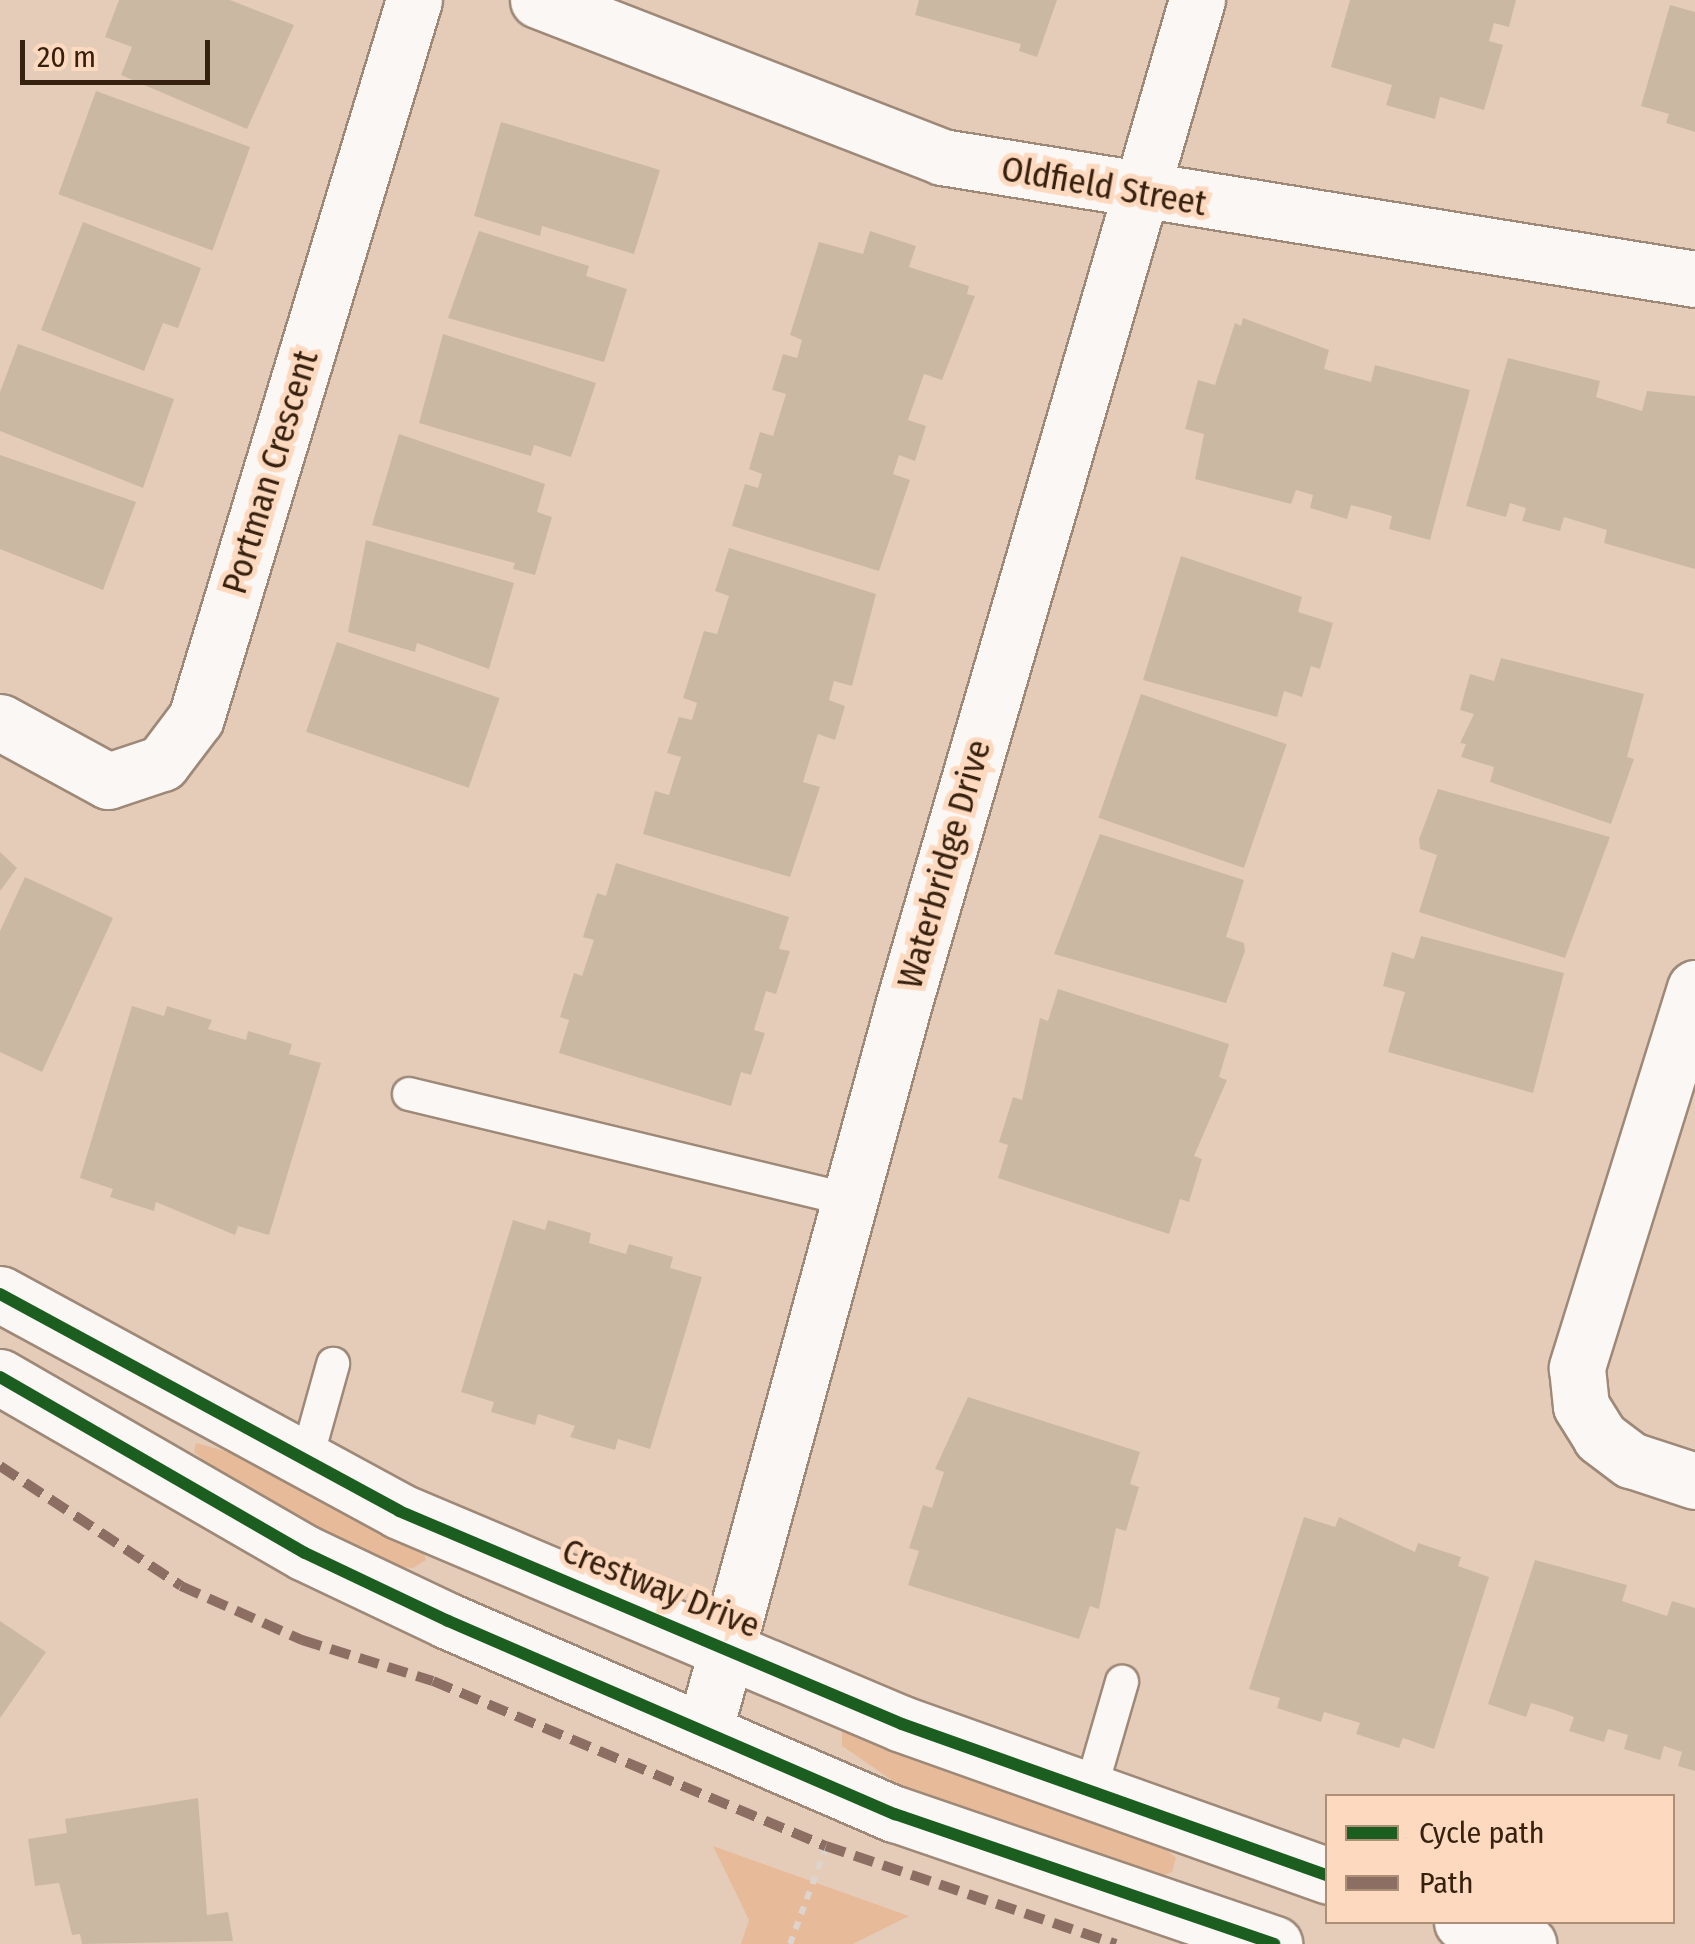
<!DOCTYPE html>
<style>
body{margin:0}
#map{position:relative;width:1695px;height:1944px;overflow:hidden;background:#e5ccb9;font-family:"Fira Sans Condensed",sans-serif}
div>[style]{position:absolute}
.green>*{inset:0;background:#e7bb99}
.building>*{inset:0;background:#cbb8a3;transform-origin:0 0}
.path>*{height:6px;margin-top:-3px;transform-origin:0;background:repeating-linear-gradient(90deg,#dcd4cd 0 8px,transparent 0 16px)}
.roads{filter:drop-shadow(2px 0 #9e8978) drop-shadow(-2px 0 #9e8978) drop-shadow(0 2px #9e8978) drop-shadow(0 -2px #9e8978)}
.lane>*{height:32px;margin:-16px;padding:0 16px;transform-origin:16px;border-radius:16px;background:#fbf7f4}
.street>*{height:55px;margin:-27.5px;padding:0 27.5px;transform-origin:27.5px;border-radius:27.5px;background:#fbf7f4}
.secondary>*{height:55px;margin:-27.5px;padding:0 27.5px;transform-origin:27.5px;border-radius:27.5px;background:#fbf7f4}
.quiet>*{height:10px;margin-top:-5px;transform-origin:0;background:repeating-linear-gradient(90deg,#8d6e63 0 20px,transparent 0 30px)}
.cycleway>*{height:12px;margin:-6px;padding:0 6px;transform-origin:6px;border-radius:6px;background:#1b5e20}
span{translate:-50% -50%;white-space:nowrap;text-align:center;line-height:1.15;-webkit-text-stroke:10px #fdd9bf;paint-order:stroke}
.street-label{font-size:35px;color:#36200e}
.legend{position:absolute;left:1325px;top:1794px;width:350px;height:130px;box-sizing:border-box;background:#fdd9bf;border:2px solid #ad8f78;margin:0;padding:12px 18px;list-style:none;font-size:30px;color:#36200e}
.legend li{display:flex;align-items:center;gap:20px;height:50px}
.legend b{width:50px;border:2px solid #ad8f78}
.scale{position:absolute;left:20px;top:40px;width:190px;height:45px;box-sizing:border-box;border:5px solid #36200e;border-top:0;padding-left:12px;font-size:30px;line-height:35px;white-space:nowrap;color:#36200e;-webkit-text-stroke:8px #fdd9bf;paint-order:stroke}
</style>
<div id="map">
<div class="green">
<i style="clip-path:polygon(196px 1443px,258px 1460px,422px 1546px,426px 1560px,413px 1568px,389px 1566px,254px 1503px,194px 1452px)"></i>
<i style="clip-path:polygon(842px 1727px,1161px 1845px,1176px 1858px,1172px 1872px,1157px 1878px,918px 1798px,842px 1746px)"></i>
<i style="clip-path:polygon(713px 1846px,909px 1916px,853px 1944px,741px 1944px,749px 1920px)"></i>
</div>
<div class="building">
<i style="clip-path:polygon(119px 0,230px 0,294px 25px,247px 129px,121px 75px,132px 47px,105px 37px)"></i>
<i style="clip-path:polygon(919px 0,1057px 0,1037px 57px,1019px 51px,1021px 44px,915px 15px)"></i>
<i style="clip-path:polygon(1350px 0,1516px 0,1509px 27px,1494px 23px,1489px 41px,1503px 45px,1484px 110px,1440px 97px,1435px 119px,1386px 105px,1392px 85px,1331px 67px)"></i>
<i style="clip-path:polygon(1670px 5px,1695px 12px,1695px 132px,1666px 123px,1669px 114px,1641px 106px)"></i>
<i style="left:96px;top:91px;width:164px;height:110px;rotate:20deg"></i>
<i style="clip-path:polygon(501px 122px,660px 170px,634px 254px,542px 226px,540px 236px,474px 216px)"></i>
<i style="clip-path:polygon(83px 222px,201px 268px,178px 328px,163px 323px,144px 371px,41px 330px)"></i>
<i style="clip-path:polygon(479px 231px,589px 266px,586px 276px,627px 289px,604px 362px,448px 318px)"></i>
<i style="clip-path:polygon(870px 231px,916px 246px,909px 267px,969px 286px,967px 294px,975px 296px,942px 380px,924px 374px,908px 420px,926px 426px,915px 461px,899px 455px,893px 474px,910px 480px,879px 571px,732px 526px,745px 484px,758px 488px,762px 474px,749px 469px,760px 432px,773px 436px,786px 394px,772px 390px,783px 354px,797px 358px,802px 340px,790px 335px,819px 242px,863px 254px)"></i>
<i style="clip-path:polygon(1243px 318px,1329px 350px,1324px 369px,1371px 382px,1375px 365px,1470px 390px,1430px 540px,1389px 529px,1392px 516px,1371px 510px,1351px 505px,1347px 519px,1310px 508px,1313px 495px,1296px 490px,1291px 504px,1195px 479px,1204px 434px,1185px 429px,1198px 380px,1215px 385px,1235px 323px,1241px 326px)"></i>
<i style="clip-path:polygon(443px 334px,596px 383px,571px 457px,534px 445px,531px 456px,419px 423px)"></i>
<i style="clip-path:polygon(18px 344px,174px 399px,143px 488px,0 431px,0 392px)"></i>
<i style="clip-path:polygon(1508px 358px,1600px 381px,1596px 397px,1642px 411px,1647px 391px,1695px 396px,1695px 569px,1604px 543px,1607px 530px,1564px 517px,1560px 531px,1522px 521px,1526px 508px,1510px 503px,1506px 517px,1466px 506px)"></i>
<i style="clip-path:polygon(399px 434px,545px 484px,537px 512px,552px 517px,535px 575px,513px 569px,515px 563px,372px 525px)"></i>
<i style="clip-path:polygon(0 455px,136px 502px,103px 590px,0 549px)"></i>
<i style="clip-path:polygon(366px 540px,514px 583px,489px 669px,417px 643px,415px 652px,348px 632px)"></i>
<i style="clip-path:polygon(729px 548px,876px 594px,852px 686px,834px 681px,829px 700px,845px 706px,835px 740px,818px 734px,811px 756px,803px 782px,820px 787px,790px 877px,643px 834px,655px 791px,669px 795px,673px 782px,681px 757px,667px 753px,679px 717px,692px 720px,697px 703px,683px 698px,704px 631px,717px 634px,729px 596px,715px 591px)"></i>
<i style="clip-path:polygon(1181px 556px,1302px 597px,1298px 612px,1333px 623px,1320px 669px,1311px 666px,1302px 697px,1284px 691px,1277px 717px,1143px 680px)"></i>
<i style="left:337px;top:642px;width:172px;height:95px;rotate:19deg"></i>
<i style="clip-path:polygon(1501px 658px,1644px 694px,1627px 757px,1634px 759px,1611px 824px,1490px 782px,1494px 767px,1461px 757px,1466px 744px,1460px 743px,1474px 714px,1460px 710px,1470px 674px,1494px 681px)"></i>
<i style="left:1141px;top:694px;width:154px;height:131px;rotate:19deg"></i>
<i style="clip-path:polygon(1438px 789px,1610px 837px,1565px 958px,1419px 912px,1437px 855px,1420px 849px,1419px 839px)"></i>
<i style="clip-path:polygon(1100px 834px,1244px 880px,1226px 937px,1244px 943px,1245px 951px,1226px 1003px,1054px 954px)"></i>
<i style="clip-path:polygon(0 852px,17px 868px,0 891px)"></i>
<i style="clip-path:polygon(616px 863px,789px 917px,779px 949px,790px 951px,776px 994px,766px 991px,754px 1030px,765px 1033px,751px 1075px,741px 1072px,731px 1106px,559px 1053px,569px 1020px,560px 1017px,574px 973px,582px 976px,594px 940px,583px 937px,597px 893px,606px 896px)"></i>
<i style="clip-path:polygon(25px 877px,113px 918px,42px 1072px,0 1052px,0 931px)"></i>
<i style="clip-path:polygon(1421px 936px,1564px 973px,1533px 1093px,1388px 1052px,1405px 992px,1383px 986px,1392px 952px,1414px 959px)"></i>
<i style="clip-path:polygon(1058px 989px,1229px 1044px,1219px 1077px,1227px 1080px,1194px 1156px,1202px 1159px,1189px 1202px,1180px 1199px,1169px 1234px,998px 1178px,1008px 1145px,999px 1142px,1013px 1097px,1022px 1100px,1040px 1018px,1048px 1021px)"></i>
<i style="clip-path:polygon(132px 1006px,164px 1016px,167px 1006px,212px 1020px,208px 1029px,246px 1040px,248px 1031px,292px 1044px,289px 1054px,321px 1063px,269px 1235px,238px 1226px,235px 1235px,156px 1202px,154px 1211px,110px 1197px,113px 1189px,80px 1178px)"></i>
<i style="clip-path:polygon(513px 1220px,545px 1230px,548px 1220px,591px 1233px,589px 1243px,626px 1254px,629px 1244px,673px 1257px,670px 1268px,702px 1277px,650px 1449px,618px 1439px,615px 1450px,570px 1437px,575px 1426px,538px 1414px,535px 1425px,491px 1412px,494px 1402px,461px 1392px)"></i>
<i style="clip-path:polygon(968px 1397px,1140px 1452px,1130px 1484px,1139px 1487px,1126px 1531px,1116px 1528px,1099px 1609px,1090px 1606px,1079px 1639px,908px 1585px,919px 1551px,909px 1548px,923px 1505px,932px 1508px,944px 1472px,935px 1469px)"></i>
<i style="clip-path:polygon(1304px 1517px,1335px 1527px,1339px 1517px,1415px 1552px,1418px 1543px,1461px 1557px,1458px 1566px,1489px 1577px,1434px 1749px,1403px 1738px,1399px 1748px,1356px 1734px,1360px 1723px,1324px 1712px,1321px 1722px,1277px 1708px,1280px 1698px,1249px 1689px)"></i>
<i style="clip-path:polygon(1535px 1560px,1627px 1585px,1622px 1601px,1667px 1616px,1672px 1601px,1695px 1608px,1695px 1771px,1678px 1766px,1682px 1752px,1664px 1746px,1660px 1760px,1624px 1749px,1628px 1735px,1608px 1729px,1604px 1742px,1569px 1731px,1574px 1717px,1552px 1709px,1531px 1703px,1526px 1717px,1488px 1704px)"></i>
<i style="clip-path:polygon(0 1621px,46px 1652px,0 1718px)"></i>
<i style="clip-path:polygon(198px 1798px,207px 1915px,228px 1912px,233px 1941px,82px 1944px,80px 1934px,72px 1935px,59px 1883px,35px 1886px,28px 1839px,67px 1833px,65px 1819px)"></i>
</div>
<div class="path">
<i style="left:790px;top:1944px;width:103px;rotate:-69.6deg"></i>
</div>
<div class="roads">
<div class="lane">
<i style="left:409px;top:1094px;width:456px;rotate:13.5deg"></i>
<i style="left:306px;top:1461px;width:101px;rotate:-74.4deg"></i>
<i style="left:1090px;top:1792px;width:115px;rotate:-73.8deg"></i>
</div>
<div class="street">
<i style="left:538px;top:0;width:433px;rotate:21.2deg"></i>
<i style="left:942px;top:157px;width:763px;rotate:9.2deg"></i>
<i style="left:0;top:722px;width:123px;rotate:28.6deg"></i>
<i style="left:108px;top:781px;width:57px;rotate:-18.4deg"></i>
<i style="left:162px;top:763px;width:56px;rotate:-52.9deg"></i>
<i style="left:196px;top:718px;width:750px;rotate:-73.11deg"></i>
<i style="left:1695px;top:988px;width:398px;rotate:107.3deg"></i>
<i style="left:1577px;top:1368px;width:38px;rotate:84deg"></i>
<i style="left:1581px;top:1406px;width:36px;rotate:58deg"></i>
<i style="left:1600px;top:1437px;width:39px;rotate:37deg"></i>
<i style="left:1631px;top:1460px;width:67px;rotate:18.2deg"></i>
</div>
<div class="secondary">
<i style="left:0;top:1294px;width:454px;rotate:28.5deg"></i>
<i style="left:399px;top:1511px;width:546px;rotate:22.95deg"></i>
<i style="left:902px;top:1724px;width:452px;rotate:19.6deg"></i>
<i style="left:0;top:1377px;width:352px;rotate:30deg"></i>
<i style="left:305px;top:1553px;width:158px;rotate:25.4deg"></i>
<i style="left:448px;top:1621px;width:487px;rotate:23.4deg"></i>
<i style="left:895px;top:1814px;width:401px;rotate:18.9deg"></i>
<i style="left:704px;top:1732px;width:753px;rotate:-74.67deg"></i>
<i style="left:903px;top:1006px;width:1048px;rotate:-73.71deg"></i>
<i style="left:1462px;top:1922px;width:70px;rotate:18.4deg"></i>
</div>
</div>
<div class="quiet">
<i style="left:0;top:1466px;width:217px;rotate:33.5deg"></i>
<i style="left:181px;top:1586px;width:133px;rotate:24.1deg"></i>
<i style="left:302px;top:1640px;width:137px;rotate:17.4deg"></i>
<i style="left:433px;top:1681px;width:426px;rotate:22.8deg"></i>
<i style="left:826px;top:1846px;width:306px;rotate:18.7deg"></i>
</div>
<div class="cycleway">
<i style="left:0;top:1294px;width:454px;rotate:28.5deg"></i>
<i style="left:399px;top:1511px;width:546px;rotate:22.95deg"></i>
<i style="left:902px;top:1724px;width:452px;rotate:19.6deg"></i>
<i style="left:0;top:1377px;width:352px;rotate:30deg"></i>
<i style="left:305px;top:1553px;width:158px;rotate:25.4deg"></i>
<i style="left:448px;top:1621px;width:487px;rotate:23.4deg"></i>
<i style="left:895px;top:1814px;width:401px;rotate:18.9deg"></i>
</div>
<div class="street-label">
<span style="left:1104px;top:186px;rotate:10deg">Oldfield Street</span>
<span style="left:270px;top:472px;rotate:-73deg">Portman Crescent</span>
<span style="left:944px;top:864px;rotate:-74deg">Waterbridge Drive</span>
<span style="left:661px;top:1588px;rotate:22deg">Crestway Drive</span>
</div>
<ul class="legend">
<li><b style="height:12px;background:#1b5e20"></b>Cycle path</li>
<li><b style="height:12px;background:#8d6e63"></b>Path</li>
</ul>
<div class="scale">20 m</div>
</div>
